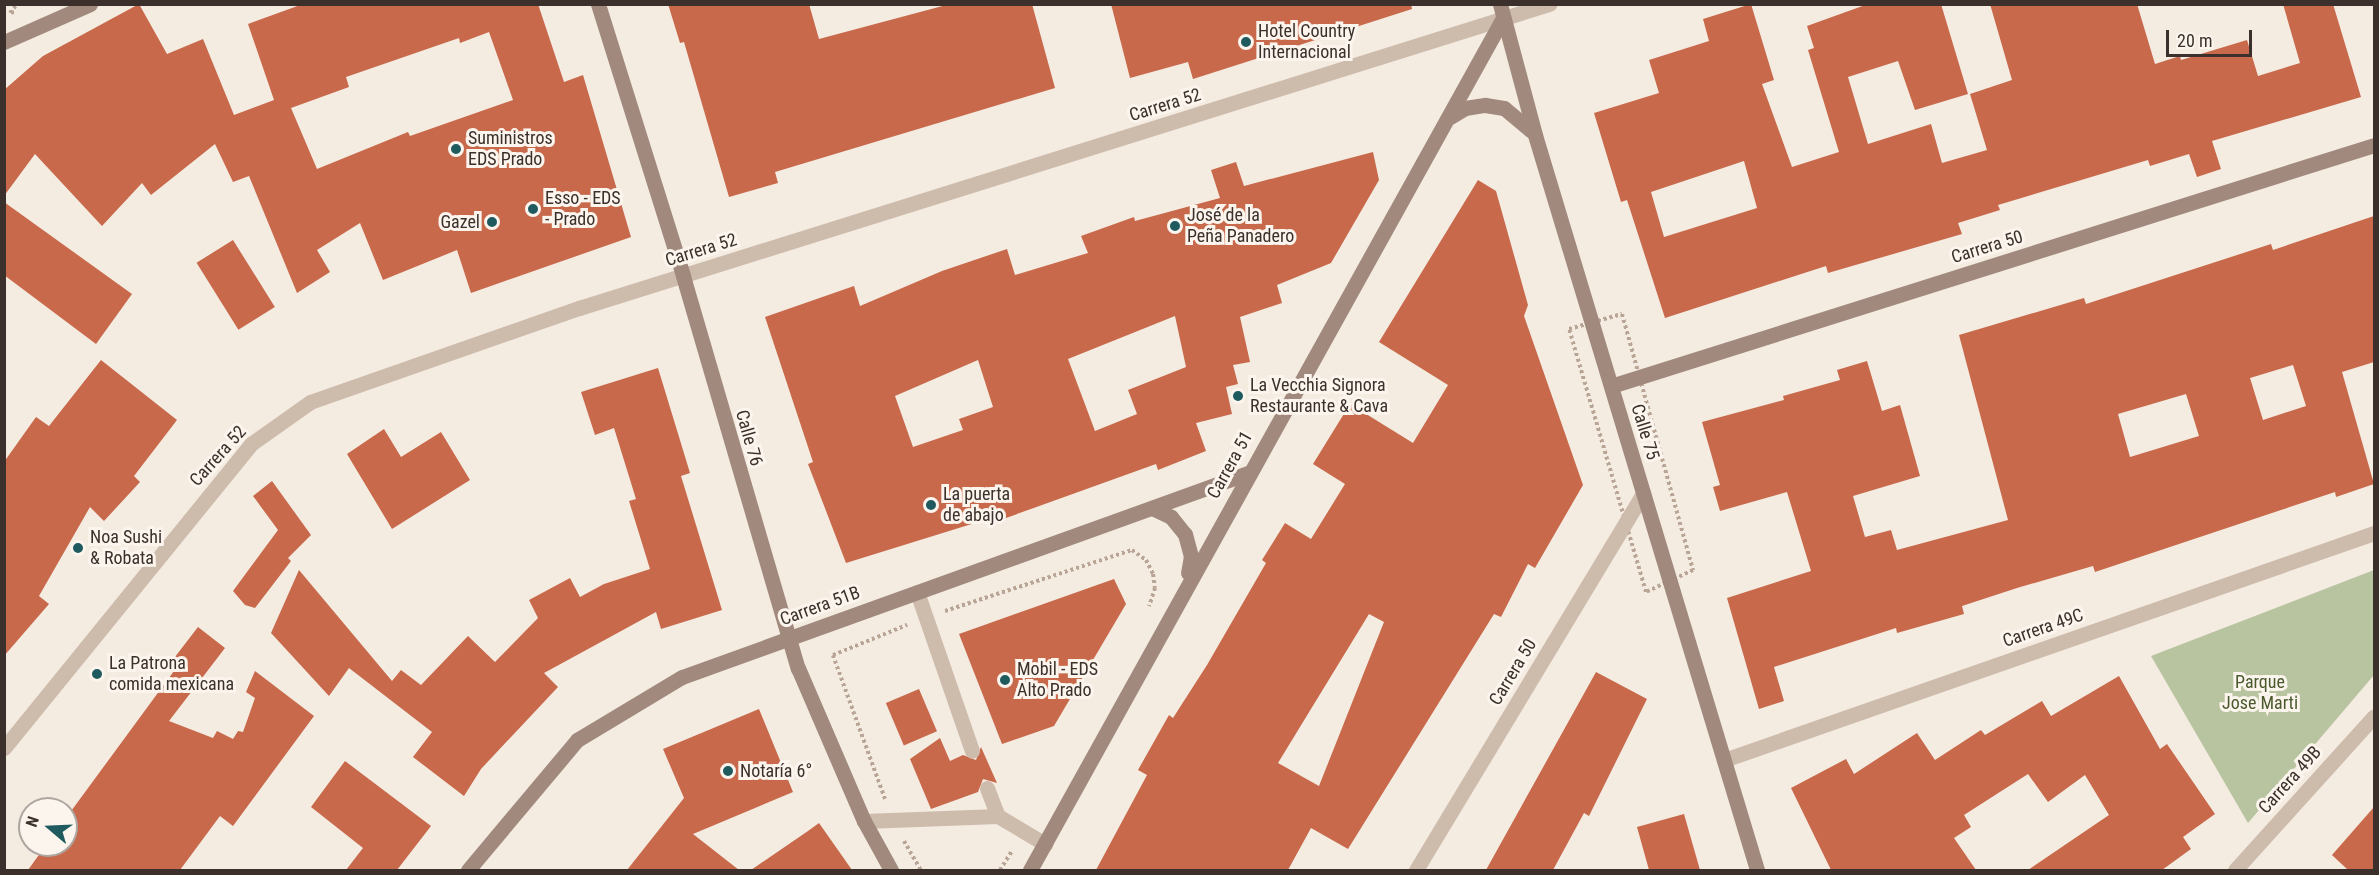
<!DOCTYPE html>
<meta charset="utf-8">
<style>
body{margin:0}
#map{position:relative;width:2379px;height:875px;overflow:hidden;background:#f4ebe1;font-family:"Roboto Condensed",sans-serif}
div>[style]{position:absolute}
.green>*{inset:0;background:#b8c4a0}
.building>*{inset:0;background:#c8694b;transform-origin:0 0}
.path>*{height:4px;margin-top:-2px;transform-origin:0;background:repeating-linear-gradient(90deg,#b9a596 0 3px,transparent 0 6px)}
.lane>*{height:15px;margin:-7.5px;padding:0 7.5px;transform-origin:7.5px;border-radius:7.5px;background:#cdbbac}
.street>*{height:15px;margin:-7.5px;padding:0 7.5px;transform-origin:7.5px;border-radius:7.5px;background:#cdbbac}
.secondary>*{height:15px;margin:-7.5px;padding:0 7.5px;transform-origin:7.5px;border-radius:7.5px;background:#a18a7d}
.dots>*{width:16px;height:16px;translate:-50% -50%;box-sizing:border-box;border:3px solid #fbf5ee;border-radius:50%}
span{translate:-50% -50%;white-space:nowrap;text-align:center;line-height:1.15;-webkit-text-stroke:6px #fbf5ee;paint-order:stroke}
.poi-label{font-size:18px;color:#3b302b}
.left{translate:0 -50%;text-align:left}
.right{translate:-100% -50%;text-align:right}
.street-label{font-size:18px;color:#3b302b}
.park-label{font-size:18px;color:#4a5a2e}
.frame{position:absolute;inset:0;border:6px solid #3b302b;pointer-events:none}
.north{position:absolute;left:18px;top:797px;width:60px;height:60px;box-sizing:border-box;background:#fbf5ee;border:2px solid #aea6a0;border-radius:50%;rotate:289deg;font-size:16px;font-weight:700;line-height:24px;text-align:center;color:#3b302b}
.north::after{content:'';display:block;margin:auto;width:21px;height:27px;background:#1f5a5e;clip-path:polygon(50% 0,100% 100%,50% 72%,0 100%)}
.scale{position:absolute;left:2166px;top:30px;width:86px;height:27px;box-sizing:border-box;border:3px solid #3b302b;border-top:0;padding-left:8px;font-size:18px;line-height:21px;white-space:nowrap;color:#3b302b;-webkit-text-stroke:4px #fbf5ee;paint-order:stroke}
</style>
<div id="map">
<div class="green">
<i style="clip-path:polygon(2374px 570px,2374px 675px,2248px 823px,2151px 656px)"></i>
</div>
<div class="building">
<i style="clip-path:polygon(evenodd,139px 4px,167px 54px,203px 39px,234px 115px,274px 100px,248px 24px,303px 4px,538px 4px,564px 82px,583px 75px,631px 237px,471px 293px,457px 250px,383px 280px,360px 223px,317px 250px,330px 272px,297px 293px,249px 176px,233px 182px,215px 144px,151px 195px,142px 183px,102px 226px,35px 154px,4px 196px,4px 90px,43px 56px,139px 4px,489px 32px,513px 100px,410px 136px,408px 132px,317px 169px,291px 108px,349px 87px,346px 77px,459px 38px,460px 43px,489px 32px)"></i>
<i style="clip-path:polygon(668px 4px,809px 4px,819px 39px,950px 4px,1032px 4px,1055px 88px,775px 172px,778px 183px,729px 197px,684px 42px,680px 43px)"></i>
<i style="clip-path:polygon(1111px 4px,1411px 4px,1412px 9px,1193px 79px,1188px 62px,1130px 78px)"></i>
<i style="clip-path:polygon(evenodd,1751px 4px,1774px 80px,1762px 84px,1792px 167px,1839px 152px,1808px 50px,1814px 48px,1807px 26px,1868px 4px,1941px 4px,1968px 94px,1915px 110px,1898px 61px,1848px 77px,1868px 144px,1931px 124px,1942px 163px,1987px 150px,1970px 94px,2012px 80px,1990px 4px,2137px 4px,2155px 64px,2180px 56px,2181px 60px,2247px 40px,2258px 76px,2300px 63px,2283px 4px,2333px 4px,2361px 97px,2212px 141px,2221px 169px,2197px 177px,2189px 154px,2150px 166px,2148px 160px,1998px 205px,2000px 210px,1958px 223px,1962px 234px,1828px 273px,1826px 266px,1665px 318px,1627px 200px,1621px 202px,1594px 113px,1659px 93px,1649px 60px,1709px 41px,1703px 19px,1751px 4px,1744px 161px,1757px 208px,1664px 237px,1651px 192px,1744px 161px)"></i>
<i style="clip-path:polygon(evenodd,1373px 152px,1379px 180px,1331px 263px,1277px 285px,1282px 303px,1240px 317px,1250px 362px,1233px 365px,1238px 384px,1226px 387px,1232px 414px,1196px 423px,1206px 451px,1158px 470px,1156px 464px,992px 523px,991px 518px,846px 563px,808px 464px,813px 462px,765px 317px,854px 286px,860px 306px,942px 271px,1007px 249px,1015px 275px,1088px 253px,1081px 236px,1134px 217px,1135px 221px,1220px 198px,1211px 170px,1236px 162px,1244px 186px,1373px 152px,1175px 316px,1186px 367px,1128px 390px,1137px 414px,1095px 431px,1068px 359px,1175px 316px,1373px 152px,978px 360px,993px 407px,959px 419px,963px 430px,913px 447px,895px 396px,978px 360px)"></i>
<i style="clip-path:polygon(evenodd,1478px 180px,1496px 191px,1528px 305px,1524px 316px,1583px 485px,1535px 568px,1528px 564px,1501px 617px,1494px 614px,1348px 849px,1311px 828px,1288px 870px,1096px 870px,1147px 775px,1138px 770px,1169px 715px,1173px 718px,1207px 665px,1266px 563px,1262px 560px,1285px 523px,1311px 539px,1345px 484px,1313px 464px,1350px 404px,1413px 443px,1448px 385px,1379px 342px,1478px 180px,1369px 614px,1384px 622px,1319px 786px,1278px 763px,1369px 614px)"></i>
<i style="clip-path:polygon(4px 202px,132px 294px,96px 344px,4px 275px)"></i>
<i style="clip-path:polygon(evenodd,2374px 216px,2374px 362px,2342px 372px,2374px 484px,2336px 497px,2335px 492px,2095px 572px,2093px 566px,2017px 588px,1962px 606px,1964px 614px,1897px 633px,1896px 628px,1774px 667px,1784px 701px,1759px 709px,1727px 598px,1811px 571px,1787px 492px,1720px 511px,1713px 487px,1720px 485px,1702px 422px,1784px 400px,1783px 396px,1840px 380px,1837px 370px,1867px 361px,1882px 411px,1900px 405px,1920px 476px,1853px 496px,1865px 537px,1891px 530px,1897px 550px,2008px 520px,1959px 335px,2084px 298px,2086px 304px,2271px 244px,2273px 250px,2374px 216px,2293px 365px,2306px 406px,2263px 420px,2250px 378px,2293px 365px,2374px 216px,2186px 394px,2199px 436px,2130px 457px,2118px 414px,2186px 394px)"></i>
<i style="left:233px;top:240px;width:79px;height:43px;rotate:58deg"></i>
<i style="clip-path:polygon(101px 360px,177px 420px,134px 476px,140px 482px,104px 521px,90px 507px,39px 596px,49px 604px,4px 656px,4px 462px,36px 417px,49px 426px)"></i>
<i style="clip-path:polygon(658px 368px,690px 473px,681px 476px,722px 610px,661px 629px,656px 612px,544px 673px,558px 687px,481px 769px,464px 796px,413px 757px,432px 732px,349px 668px,329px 696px,271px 633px,299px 570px,392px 681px,401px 670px,421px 685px,468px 636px,495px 662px,538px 618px,529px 600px,570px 578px,580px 597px,604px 584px,650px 569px,629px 501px,636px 499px,614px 428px,595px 435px,581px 392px)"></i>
<i style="clip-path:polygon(384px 429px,401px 457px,441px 432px,470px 480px,392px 529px,347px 454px)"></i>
<i style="clip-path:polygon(272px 481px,311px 535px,288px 558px,291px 561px,255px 608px,245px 605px,233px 591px,278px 530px,253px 496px)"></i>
<i style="clip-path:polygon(1114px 579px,1126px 604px,1054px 726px,1002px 744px,959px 634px)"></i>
<i style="clip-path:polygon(198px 627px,225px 648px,169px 721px,213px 738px,217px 731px,233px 739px,238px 731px,243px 732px,255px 698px,246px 692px,255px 671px,314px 716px,233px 826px,220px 816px,180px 870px,28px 870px,46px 845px,66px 845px,66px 818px,174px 671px,168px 666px)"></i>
<i style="clip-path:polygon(1596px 672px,1647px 699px,1589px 816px,1584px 813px,1553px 870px,1486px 870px)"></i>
<i style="clip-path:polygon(2119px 676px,2160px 749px,2167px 744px,2215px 814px,2183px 837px,2191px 849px,2162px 870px,2028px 870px,2109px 815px,2085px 775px,2048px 802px,2028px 774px,1964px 815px,1971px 827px,1954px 838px,1976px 870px,1831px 870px,1791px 788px,1846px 759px,1854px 774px,1917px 733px,1935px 760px,1981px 730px,1985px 735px,2042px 701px,2051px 716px)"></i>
<i style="left:919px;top:689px;width:46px;height:36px;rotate:67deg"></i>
<i style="clip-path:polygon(759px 709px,793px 792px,693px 834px,739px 870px,627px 870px,684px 798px,663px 749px)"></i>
<i style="clip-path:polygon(940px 738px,950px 761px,963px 755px,976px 760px,981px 747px,997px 783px,983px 779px,978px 792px,931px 809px,910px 759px)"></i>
<i style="clip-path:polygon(345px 761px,431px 826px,397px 870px,346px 870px,363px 848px,311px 807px)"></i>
<i style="clip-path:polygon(2374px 807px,2374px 870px,2348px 870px,2332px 855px)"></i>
<i style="clip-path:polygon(1684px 814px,1700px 870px,1649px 870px,1637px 827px)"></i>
<i style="clip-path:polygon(819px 823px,852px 870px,751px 870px,808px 831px)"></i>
</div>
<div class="path">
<i style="left:14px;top:12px;width:4px;rotate:166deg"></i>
<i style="left:10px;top:13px;width:11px;rotate:-52deg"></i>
<i style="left:1622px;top:314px;width:266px;rotate:74.5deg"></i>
<i style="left:1693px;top:570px;width:52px;rotate:154.9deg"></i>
<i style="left:1646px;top:592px;width:274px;rotate:-106.3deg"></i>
<i style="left:1569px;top:329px;width:55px;rotate:-15.8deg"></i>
<i style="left:945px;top:611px;width:197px;rotate:-18.1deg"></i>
<i style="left:1132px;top:550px;width:17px;rotate:36deg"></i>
<i style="left:1146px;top:560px;width:16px;rotate:63deg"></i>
<i style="left:1153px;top:574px;width:14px;rotate:82deg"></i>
<i style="left:1155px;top:588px;width:19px;rotate:108deg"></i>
<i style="left:885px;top:799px;width:153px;rotate:-109.9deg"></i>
<i style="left:833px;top:655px;width:80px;rotate:-22.1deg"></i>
<i style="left:904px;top:841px;width:34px;rotate:60deg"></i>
<i style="left:1000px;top:870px;width:22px;rotate:-58deg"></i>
</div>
<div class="lane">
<i style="left:917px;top:592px;width:168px;rotate:70.9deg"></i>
<i style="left:987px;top:788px;width:30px;rotate:69deg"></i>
<i style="left:864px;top:821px;width:134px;rotate:-2.1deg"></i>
<i style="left:998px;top:816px;width:55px;rotate:30.8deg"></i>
</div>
<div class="street">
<i style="left:4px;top:748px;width:392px;rotate:-50.9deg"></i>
<i style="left:251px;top:444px;width:72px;rotate:-35.4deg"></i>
<i style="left:310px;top:402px;width:285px;rotate:-19.3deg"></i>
<i style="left:579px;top:308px;width:1017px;rotate:-17.4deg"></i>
<i style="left:1724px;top:760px;width:688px;rotate:-19.25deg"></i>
<i style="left:1416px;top:870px;width:440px;rotate:-58.9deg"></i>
<i style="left:2235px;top:870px;width:207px;rotate:-47.9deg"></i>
</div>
<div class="secondary">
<i style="left:598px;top:4px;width:285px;rotate:72.6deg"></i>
<i style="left:683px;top:276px;width:409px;rotate:73.7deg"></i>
<i style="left:798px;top:668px;width:167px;rotate:66.7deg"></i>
<i style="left:864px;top:821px;width:56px;rotate:61.1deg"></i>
<i style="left:1500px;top:4px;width:136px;rotate:75deg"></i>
<i style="left:1535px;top:135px;width:768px;rotate:73.19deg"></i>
<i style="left:4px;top:42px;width:94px;rotate:-23.8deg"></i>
<i style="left:1450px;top:117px;width:17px;rotate:-31deg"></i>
<i style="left:1465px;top:108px;width:20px;rotate:-9deg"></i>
<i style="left:1485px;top:105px;width:19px;rotate:9deg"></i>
<i style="left:1504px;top:108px;width:35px;rotate:40deg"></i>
<i style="left:1611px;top:386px;width:800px;rotate:-17.53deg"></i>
<i style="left:1152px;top:508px;width:21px;rotate:25deg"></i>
<i style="left:1171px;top:517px;width:22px;rotate:51deg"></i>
<i style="left:1185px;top:534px;width:23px;rotate:75deg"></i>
<i style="left:1191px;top:556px;width:17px;rotate:100deg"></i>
<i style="left:468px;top:870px;width:170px;rotate:-50deg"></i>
<i style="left:577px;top:740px;width:122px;rotate:-31deg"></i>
<i style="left:682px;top:677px;width:602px;rotate:-19.82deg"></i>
<i style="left:1030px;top:870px;width:974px;rotate:-60.96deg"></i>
</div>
<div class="dots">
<i style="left:1246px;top:42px;background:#1f5a5e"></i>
<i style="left:456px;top:149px;background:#1f5a5e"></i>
<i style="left:533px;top:209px;background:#1f5a5e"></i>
<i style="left:492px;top:222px;background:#1f5a5e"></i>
<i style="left:1175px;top:226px;background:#1f5a5e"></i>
<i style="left:1238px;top:396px;background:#1f5a5e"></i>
<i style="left:931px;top:505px;background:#1f5a5e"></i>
<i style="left:78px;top:548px;background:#1f5a5e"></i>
<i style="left:97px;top:674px;background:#1f5a5e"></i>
<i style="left:1005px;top:680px;background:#1f5a5e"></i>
<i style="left:728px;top:771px;background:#1f5a5e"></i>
</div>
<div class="poi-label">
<span class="left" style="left:1258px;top:42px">Hotel Country<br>Internacional</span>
<span class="left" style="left:468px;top:149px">Suministros<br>EDS Prado</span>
<span class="left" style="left:545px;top:209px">Esso - EDS<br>- Prado</span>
<span class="left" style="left:1187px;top:226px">José de la<br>Peña Panadero</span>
<span class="right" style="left:480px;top:222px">Gazel</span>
<span class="left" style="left:1250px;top:396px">La Vecchia Signora<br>Restaurante &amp; Cava</span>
<span class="left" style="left:943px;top:505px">La puerta<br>de abajo</span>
<span class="left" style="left:90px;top:548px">Noa Sushi<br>&amp; Robata</span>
<span class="left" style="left:109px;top:674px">La Patrona<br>comida mexicana</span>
<span class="left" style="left:1017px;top:680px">Mobil - EDS<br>Alto Prado</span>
<span class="left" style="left:740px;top:771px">Notaría 6°</span>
</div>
<div class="street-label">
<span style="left:1165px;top:105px;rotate:-17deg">Carrera 52</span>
<span style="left:1987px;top:247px;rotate:-17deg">Carrera 50</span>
<span style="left:701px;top:250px;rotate:-17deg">Carrera 52</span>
<span style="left:1645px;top:432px;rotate:73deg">Calle 75</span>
<span style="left:749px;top:438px;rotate:74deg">Calle 76</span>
<span style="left:218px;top:456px;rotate:-48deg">Carrera 52</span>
<span style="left:1230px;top:465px;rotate:-61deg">Carrera 51</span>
<span style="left:820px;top:606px;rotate:-20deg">Carrera 51B</span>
<span style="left:2043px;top:628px;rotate:-19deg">Carrera 49C</span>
<span style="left:1513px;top:672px;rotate:-59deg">Carrera 50</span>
<span style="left:2290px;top:780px;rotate:-48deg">Carrera 49B</span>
</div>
<div class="park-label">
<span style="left:2260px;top:693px">Parque<br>Jose Marti</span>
</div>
<div class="frame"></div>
<div class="north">N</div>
<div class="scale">20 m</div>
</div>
